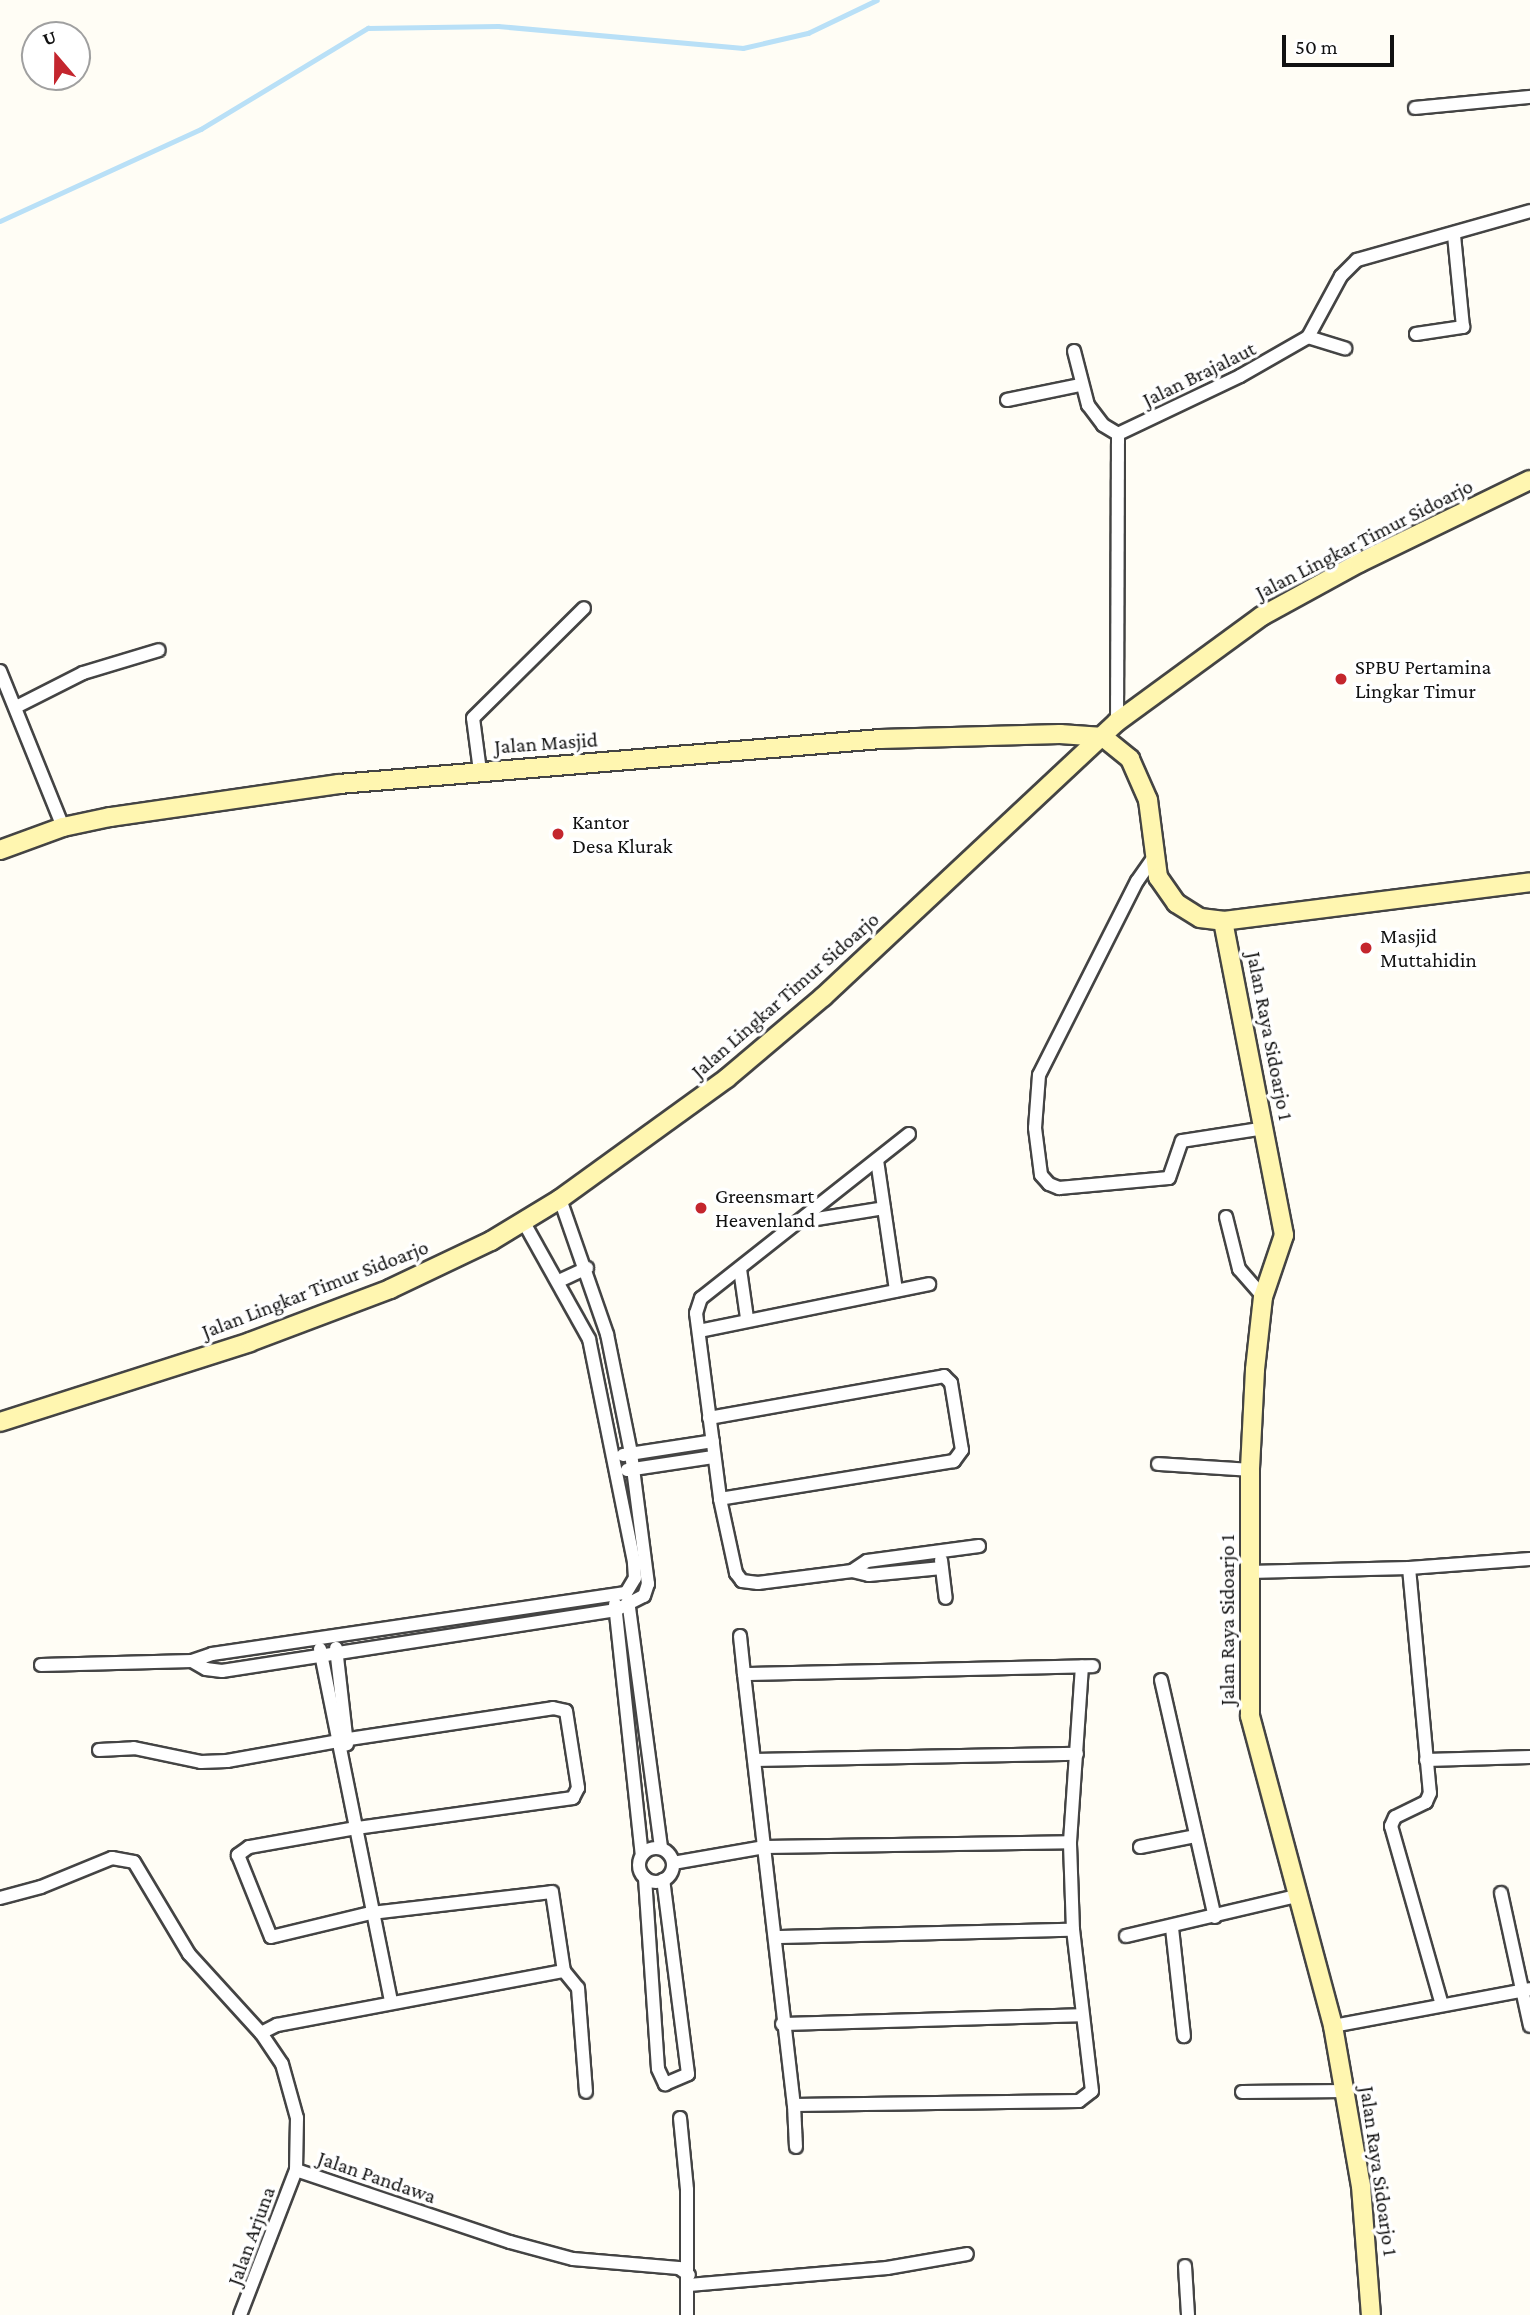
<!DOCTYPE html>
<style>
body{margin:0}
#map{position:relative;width:1530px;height:2315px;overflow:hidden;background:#fffdf5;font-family:"Crimson Pro",serif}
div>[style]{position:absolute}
.stream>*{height:4.5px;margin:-2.25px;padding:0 2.25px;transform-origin:2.25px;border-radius:2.25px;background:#b9e0f7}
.roads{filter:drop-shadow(2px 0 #444) drop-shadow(-2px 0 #444) drop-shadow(0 2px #444) drop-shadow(0 -2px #444)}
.street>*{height:12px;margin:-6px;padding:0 6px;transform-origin:6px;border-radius:6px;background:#fff}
.street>.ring{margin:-6px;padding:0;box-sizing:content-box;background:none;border:12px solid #fff;border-radius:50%}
.secondary>*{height:18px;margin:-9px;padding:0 9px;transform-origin:9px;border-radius:9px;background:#fff6b0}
.dots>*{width:19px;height:19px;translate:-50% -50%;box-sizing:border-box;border:4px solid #fff;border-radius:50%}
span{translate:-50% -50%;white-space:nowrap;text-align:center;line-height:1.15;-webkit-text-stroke:7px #fff;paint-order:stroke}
.street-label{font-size:21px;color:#111}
.poi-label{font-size:21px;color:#111}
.left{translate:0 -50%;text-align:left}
.north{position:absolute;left:21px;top:21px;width:70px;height:70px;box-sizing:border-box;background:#fff;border:2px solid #a0a0a0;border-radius:50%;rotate:340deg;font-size:19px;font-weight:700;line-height:28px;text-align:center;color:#111}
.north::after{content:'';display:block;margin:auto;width:24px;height:32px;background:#c4262e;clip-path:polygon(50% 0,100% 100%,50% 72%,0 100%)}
.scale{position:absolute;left:1282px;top:35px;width:112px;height:32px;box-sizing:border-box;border:4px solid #111;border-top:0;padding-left:9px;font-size:21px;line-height:24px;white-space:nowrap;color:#111;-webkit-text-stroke:5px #fff;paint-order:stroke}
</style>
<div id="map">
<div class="stream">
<i style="left:0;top:221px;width:221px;rotate:-24.6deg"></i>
<i style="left:201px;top:129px;width:195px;rotate:-31.2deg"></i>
<i style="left:368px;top:28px;width:130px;rotate:-0.9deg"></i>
<i style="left:498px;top:26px;width:246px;rotate:5.1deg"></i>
<i style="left:743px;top:48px;width:67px;rotate:-13deg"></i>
<i style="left:808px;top:33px;width:76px;rotate:-25.6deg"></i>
</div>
<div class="roads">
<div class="street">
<i style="left:1415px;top:108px;width:116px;rotate:-5.5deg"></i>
<i style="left:1416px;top:334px;width:48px;rotate:-8.5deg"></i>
<i style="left:1463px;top:327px;width:92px;rotate:-95.6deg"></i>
<i style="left:1308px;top:337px;width:39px;rotate:17deg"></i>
<i style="left:1074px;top:351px;width:56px;rotate:75.5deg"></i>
<i style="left:1088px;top:405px;width:25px;rotate:53deg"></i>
<i style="left:1103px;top:425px;width:17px;rotate:31deg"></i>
<i style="left:1007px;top:400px;width:75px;rotate:-11.6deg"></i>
<i style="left:0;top:671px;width:168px;rotate:68deg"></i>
<i style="left:16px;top:707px;width:75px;rotate:-26.9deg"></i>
<i style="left:83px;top:673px;width:79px;rotate:-16.8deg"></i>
<i style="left:1117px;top:722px;width:288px;rotate:-89.8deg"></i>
<i style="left:1118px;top:434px;width:135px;rotate:-25.4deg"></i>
<i style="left:1240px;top:376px;width:78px;rotate:-29.8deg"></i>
<i style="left:1308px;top:337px;width:69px;rotate:-61.6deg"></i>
<i style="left:1341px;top:276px;width:23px;rotate:-45deg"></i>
<i style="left:1357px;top:260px;width:180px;rotate:-15.8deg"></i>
<i style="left:480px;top:771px;width:53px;rotate:-97.5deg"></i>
<i style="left:473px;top:718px;width:156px;rotate:-44.7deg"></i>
<i style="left:1154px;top:857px;width:29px;rotate:125deg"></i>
<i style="left:1137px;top:881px;width:217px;rotate:116.8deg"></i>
<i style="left:1039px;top:1075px;width:53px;rotate:94.3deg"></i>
<i style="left:1035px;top:1128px;width:47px;rotate:82.7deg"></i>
<i style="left:1041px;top:1175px;width:12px;rotate:48deg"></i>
<i style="left:1049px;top:1184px;width:11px;rotate:22deg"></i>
<i style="left:1059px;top:1188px;width:110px;rotate:-5.2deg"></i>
<i style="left:1169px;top:1178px;width:39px;rotate:-71deg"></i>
<i style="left:1182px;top:1141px;width:84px;rotate:-8.9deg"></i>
<i style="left:909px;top:1134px;width:265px;rotate:141.7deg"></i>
<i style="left:701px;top:1298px;width:16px;rotate:108deg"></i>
<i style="left:696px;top:1313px;width:188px;rotate:82.6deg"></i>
<i style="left:720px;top:1499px;width:76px;rotate:77.8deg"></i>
<i style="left:736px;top:1573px;width:10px;rotate:53deg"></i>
<i style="left:742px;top:1581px;width:16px;rotate:7deg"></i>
<i style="left:758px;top:1583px;width:95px;rotate:-7.3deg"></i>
<i style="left:852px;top:1571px;width:17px;rotate:13deg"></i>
<i style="left:869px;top:1575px;width:73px;rotate:-5.5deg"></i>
<i style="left:877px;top:1160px;width:132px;rotate:81.7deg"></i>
<i style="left:1226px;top:1217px;width:54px;rotate:76deg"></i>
<i style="left:1239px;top:1269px;width:37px;rotate:49deg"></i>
<i style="left:798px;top:1222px;width:87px;rotate:-9.2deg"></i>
<i style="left:740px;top:1269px;width:49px;rotate:81.9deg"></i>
<i style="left:559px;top:1281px;width:31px;rotate:-25deg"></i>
<i style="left:699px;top:1331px;width:235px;rotate:-11.5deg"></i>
<i style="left:709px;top:1418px;width:239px;rotate:-10.1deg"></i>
<i style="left:944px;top:1376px;width:10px;rotate:45deg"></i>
<i style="left:951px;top:1383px;width:68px;rotate:80.7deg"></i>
<i style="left:962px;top:1450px;width:14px;rotate:126deg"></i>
<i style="left:954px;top:1461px;width:237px;rotate:170.8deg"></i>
<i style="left:623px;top:1455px;width:91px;rotate:-8.8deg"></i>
<i style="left:1158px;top:1464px;width:92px;rotate:3.7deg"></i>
<i style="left:627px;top:1470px;width:87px;rotate:-8.6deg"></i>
<i style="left:941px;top:1560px;width:38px;rotate:83deg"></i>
<i style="left:1409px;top:1568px;width:226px;rotate:84.7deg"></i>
<i style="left:1430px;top:1793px;width:10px;rotate:114deg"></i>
<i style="left:1426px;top:1802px;width:34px;rotate:154deg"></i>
<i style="left:1395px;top:1817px;width:10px;rotate:114deg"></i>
<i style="left:1391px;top:1826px;width:186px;rotate:74.1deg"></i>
<i style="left:852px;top:1571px;width:18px;rotate:-34deg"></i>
<i style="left:867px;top:1561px;width:113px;rotate:-7.6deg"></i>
<i style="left:1249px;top:1572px;width:160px;rotate:-1.4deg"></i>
<i style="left:1409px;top:1568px;width:121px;rotate:-4.3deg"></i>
<i style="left:628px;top:1600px;width:250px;rotate:82.4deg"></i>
<i style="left:615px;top:1604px;width:252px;rotate:83.9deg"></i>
<i style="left:740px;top:1636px;width:38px;rotate:84deg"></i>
<i style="left:744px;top:1674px;width:349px;rotate:-1.3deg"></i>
<i style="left:336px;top:1648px;width:97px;rotate:83.5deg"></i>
<i style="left:320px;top:1649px;width:360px;rotate:78.6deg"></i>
<i style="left:192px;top:1661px;width:16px;rotate:30deg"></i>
<i style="left:206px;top:1669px;width:16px;rotate:7deg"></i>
<i style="left:222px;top:1671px;width:399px;rotate:-8.8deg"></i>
<i style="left:616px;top:1610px;width:31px;rotate:-27deg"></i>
<i style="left:644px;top:1596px;width:13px;rotate:-72deg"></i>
<i style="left:648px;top:1584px;width:132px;rotate:-97.4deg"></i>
<i style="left:631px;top:1453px;width:121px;rotate:-101.4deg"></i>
<i style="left:607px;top:1334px;width:143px;rotate:-109.2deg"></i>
<i style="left:41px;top:1665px;width:151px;rotate:-1.5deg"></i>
<i style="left:192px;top:1661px;width:21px;rotate:-19deg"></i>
<i style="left:212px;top:1654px;width:418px;rotate:-8.4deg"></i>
<i style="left:626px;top:1593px;width:17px;rotate:-59deg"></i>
<i style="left:635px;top:1578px;width:16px;rotate:-94deg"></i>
<i style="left:634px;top:1562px;width:227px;rotate:-101.4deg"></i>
<i style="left:589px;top:1339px;width:135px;rotate:-119.2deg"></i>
<i style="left:744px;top:1674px;width:434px;rotate:83.4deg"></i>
<i style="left:794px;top:2105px;width:285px;rotate:-0.8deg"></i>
<i style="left:1079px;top:2101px;width:16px;rotate:-38deg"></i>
<i style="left:1092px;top:2091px;width:162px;rotate:-96.7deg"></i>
<i style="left:1073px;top:1930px;width:88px;rotate:-92deg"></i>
<i style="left:1070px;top:1842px;width:176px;rotate:-86.1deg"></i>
<i style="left:1161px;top:1680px;width:243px;rotate:77.2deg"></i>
<i style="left:99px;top:1750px;width:35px;rotate:-3deg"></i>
<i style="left:134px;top:1748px;width:68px;rotate:11.8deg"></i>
<i style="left:201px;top:1762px;width:26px;rotate:-2deg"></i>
<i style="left:227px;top:1761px;width:124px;rotate:-10.2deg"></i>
<i style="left:349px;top:1739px;width:206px;rotate:-8.6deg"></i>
<i style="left:553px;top:1708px;width:13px;rotate:13deg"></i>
<i style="left:566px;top:1711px;width:78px;rotate:81.1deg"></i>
<i style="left:578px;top:1788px;width:11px;rotate:117deg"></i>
<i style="left:573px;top:1798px;width:219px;rotate:172.1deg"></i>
<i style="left:356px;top:1828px;width:109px;rotate:169.9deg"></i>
<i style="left:249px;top:1847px;width:14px;rotate:144deg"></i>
<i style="left:238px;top:1855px;width:88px;rotate:68.1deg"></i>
<i style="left:271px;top:1937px;width:103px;rotate:-13.5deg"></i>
<i style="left:371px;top:1913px;width:182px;rotate:-6.6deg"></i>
<i style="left:552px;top:1892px;width:80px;rotate:81.4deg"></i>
<i style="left:754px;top:1760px;width:323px;rotate:-1.1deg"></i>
<i style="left:1426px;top:1760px;width:104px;rotate:-1.7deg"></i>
<i style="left:1140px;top:1847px;width:56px;rotate:-11.3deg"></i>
<i class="ring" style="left:639px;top:1848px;width:22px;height:22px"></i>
<i style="left:673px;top:1863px;width:93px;rotate:-9.9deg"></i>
<i style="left:765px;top:1847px;width:305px;rotate:-0.9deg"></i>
<i style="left:645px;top:1878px;width:191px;rotate:86.1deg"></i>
<i style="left:658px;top:2069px;width:17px;rotate:65deg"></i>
<i style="left:665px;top:2084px;width:25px;rotate:-23deg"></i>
<i style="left:688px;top:2074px;width:196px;rotate:-97.3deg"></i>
<i style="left:1501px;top:1893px;width:136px;rotate:77.7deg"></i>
<i style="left:0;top:1898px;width:42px;rotate:-15deg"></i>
<i style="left:41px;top:1887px;width:77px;rotate:-22.2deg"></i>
<i style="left:112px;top:1858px;width:22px;rotate:10deg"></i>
<i style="left:134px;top:1862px;width:107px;rotate:59.1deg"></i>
<i style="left:189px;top:1954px;width:107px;rotate:47.7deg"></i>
<i style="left:261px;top:2033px;width:37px;rotate:56deg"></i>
<i style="left:282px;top:2064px;width:56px;rotate:74.5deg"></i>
<i style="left:297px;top:2118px;width:52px;rotate:91.1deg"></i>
<i style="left:296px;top:2170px;width:155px;rotate:111.1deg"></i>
<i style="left:1172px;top:1928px;width:109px;rotate:83.7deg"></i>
<i style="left:1126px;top:1936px;width:176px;rotate:-13.2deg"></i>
<i style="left:776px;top:1937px;width:297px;rotate:-1.4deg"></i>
<i style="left:782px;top:2024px;width:300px;rotate:-1.7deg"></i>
<i style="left:1333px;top:2026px;width:200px;rotate:-10.6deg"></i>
<i style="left:261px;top:2033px;width:18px;rotate:-27deg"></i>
<i style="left:277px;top:2025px;width:292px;rotate:-10.7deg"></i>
<i style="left:564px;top:1971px;width:22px;rotate:51deg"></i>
<i style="left:578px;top:1988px;width:104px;rotate:85.6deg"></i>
<i style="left:1242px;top:2092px;width:104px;rotate:-0.6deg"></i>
<i style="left:794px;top:2105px;width:42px;rotate:87.3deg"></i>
<i style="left:680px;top:2118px;width:72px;rotate:84.4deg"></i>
<i style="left:687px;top:2190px;width:125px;rotate:90deg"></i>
<i style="left:296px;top:2170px;width:226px;rotate:18.6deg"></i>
<i style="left:510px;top:2242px;width:65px;rotate:15.1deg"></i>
<i style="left:573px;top:2259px;width:106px;rotate:4.9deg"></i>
<i style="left:679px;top:2268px;width:12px;rotate:35deg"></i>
<i style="left:1185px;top:2266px;width:49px;rotate:86.5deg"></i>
<i style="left:689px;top:2285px;width:199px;rotate:-4.9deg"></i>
<i style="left:887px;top:2268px;width:81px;rotate:-9.9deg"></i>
</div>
<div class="secondary">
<i style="left:0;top:850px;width:67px;rotate:-20.1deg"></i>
<i style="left:63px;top:827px;width:48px;rotate:-12deg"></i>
<i style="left:110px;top:817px;width:231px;rotate:-8.2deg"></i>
<i style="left:339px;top:784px;width:543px;rotate:-4.75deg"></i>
<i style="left:880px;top:739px;width:180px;rotate:-1.6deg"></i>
<i style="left:1060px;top:734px;width:43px;rotate:4deg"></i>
<i style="left:1103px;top:737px;width:35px;rotate:39deg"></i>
<i style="left:1130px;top:759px;width:45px;rotate:66.3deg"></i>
<i style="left:1148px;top:800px;width:78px;rotate:82.6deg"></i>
<i style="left:1158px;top:877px;width:32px;rotate:55deg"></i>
<i style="left:1176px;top:903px;width:28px;rotate:32deg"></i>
<i style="left:1200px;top:918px;width:23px;rotate:7deg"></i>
<i style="left:1223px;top:921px;width:309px;rotate:-7.2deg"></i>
<i style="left:1223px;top:921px;width:320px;rotate:79deg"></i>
<i style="left:1284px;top:1235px;width:65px;rotate:108.7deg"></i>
<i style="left:1263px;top:1297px;width:73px;rotate:96.3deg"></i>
<i style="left:1255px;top:1370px;width:100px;rotate:92.9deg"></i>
<i style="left:1250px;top:1470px;width:246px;rotate:90deg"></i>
<i style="left:1250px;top:1716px;width:321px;rotate:75deg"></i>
<i style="left:1333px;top:2026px;width:162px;rotate:80.1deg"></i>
<i style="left:1361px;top:2186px;width:129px;rotate:85.6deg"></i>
<i style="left:0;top:1422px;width:262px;rotate:-17.7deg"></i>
<i style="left:250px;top:1342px;width:150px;rotate:-20.7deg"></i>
<i style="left:390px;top:1289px;width:112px;rotate:-25.4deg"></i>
<i style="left:491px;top:1241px;width:81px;rotate:-31.3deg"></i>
<i style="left:560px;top:1199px;width:206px;rotate:-35.9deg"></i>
<i style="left:727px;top:1078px;width:126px;rotate:-40.2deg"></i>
<i style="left:823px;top:997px;width:403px;rotate:-43.1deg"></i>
<i style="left:1117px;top:722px;width:180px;rotate:-36.2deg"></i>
<i style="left:1262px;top:616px;width:111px;rotate:-28.7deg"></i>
<i style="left:1359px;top:563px;width:190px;rotate:-25.9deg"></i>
</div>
</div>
<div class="dots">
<i style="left:1341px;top:679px;background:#c4262e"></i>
<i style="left:558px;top:834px;background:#c4262e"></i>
<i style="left:1366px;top:948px;background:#c4262e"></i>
<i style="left:701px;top:1208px;background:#c4262e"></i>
</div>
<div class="street-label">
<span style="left:1199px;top:374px;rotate:-26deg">Jalan Brajalaut</span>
<span style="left:1364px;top:539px;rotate:-27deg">Jalan Lingkar Timur Sidoarjo</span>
<span style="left:546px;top:743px;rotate:-4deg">Jalan Masjid</span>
<span style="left:785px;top:995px;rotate:-41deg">Jalan Lingkar Timur Sidoarjo</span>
<span style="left:1270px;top:1036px;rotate:79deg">Jalan Raya Sidoarjo 1</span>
<span style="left:315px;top:1289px;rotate:-21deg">Jalan Lingkar Timur Sidoarjo</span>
<span style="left:1227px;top:1620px;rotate:-90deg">Jalan Raya Sidoarjo 1</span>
<span style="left:1379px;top:2171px;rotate:82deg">Jalan Raya Sidoarjo 1</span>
<span style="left:377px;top:2177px;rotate:19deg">Jalan Pandawa</span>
<span style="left:251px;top:2236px;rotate:-70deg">Jalan Arjuna</span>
</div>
<div class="poi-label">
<span class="left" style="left:1355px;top:679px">SPBU Pertamina<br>Lingkar Timur</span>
<span class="left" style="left:572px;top:834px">Kantor<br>Desa Klurak</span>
<span class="left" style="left:1380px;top:948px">Masjid<br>Muttahidin</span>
<span class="left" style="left:715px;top:1208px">Greensmart<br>Heavenland</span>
</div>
<div class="north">U</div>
<div class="scale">50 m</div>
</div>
